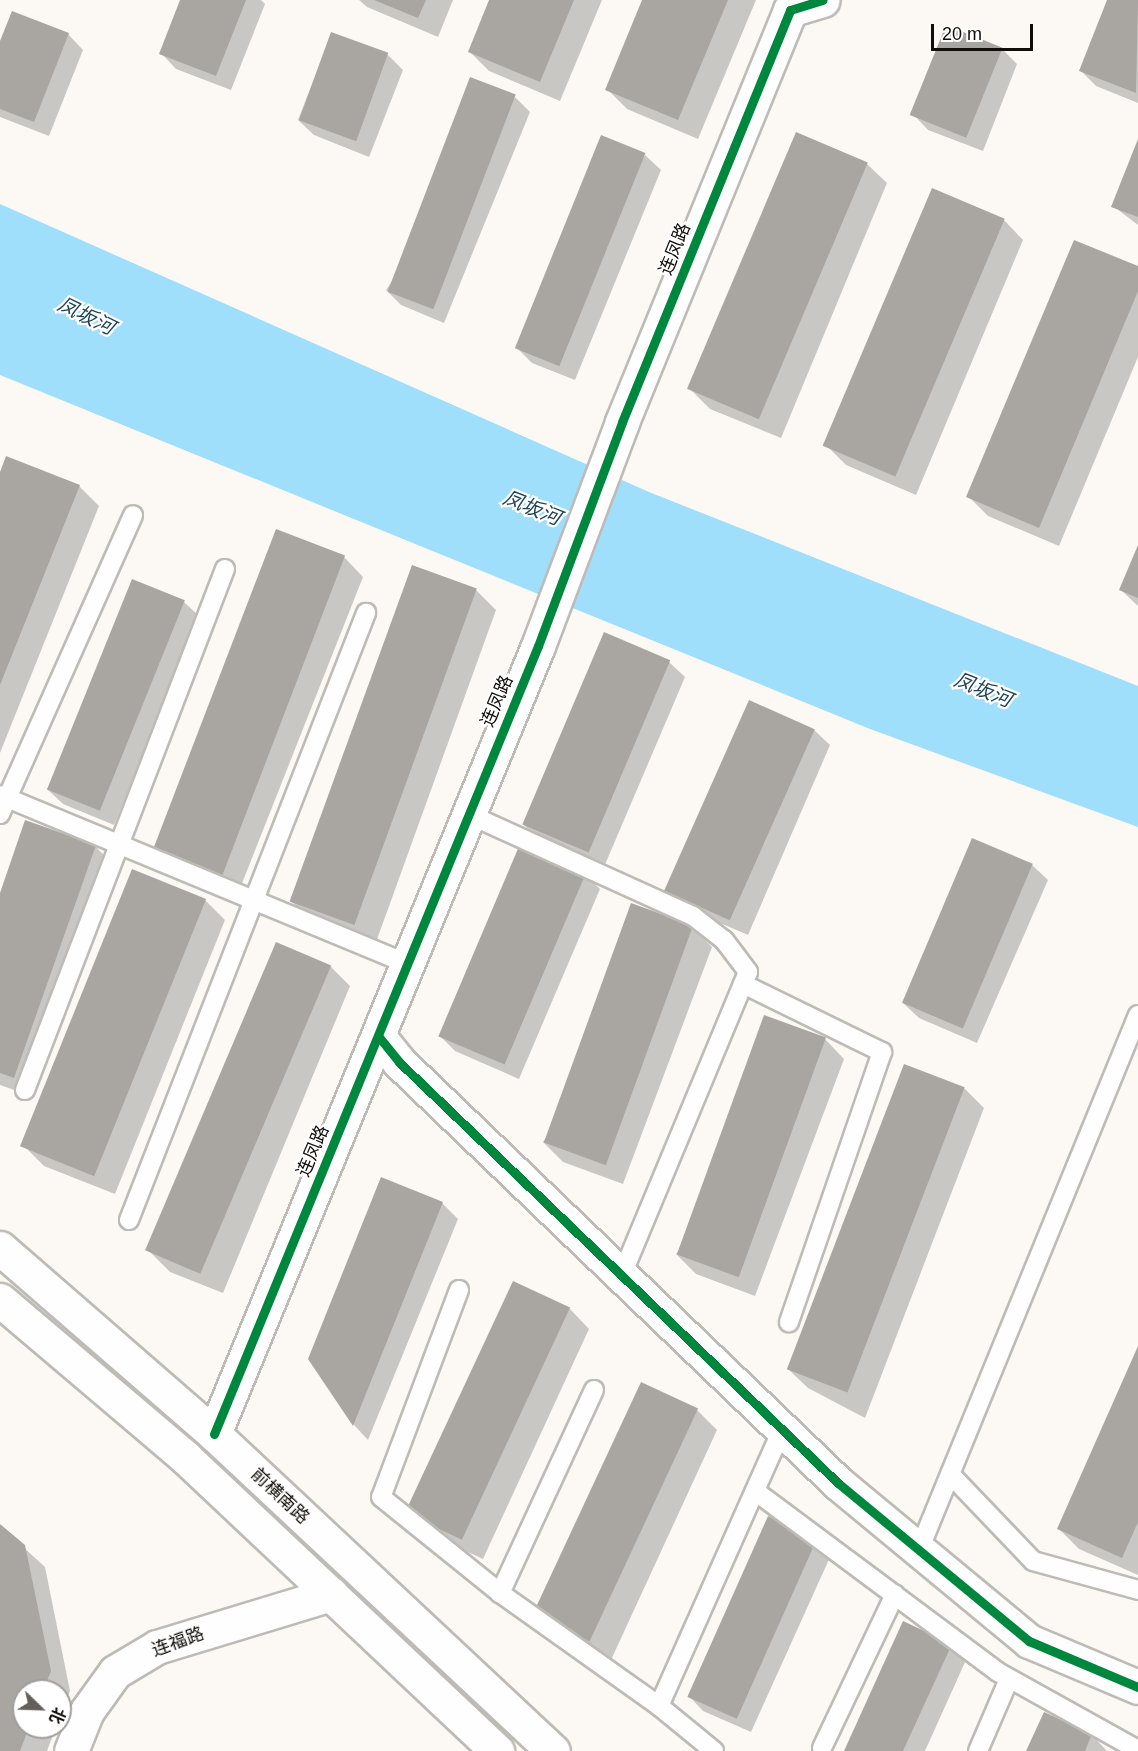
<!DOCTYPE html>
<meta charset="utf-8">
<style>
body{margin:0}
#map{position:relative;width:1138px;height:1751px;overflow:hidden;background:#fcf9f5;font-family:Arial,"Noto Sans SC",sans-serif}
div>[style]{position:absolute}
.water>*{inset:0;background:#a0dffc}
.shadow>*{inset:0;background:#0003}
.building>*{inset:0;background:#a9a6a2;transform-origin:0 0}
.roads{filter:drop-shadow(2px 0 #bebbb7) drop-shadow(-2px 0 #bebbb7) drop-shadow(0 2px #bebbb7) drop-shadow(0 -2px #bebbb7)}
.service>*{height:18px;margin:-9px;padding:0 9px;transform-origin:9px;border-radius:9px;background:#fffefe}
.minor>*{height:33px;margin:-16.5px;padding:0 16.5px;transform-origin:16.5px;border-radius:16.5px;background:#fffefe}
.tertiary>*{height:33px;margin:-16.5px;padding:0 16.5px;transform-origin:16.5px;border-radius:16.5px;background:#fffefe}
.primary>*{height:33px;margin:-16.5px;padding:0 16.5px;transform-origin:16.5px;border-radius:16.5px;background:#fffefe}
.cycleway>*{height:9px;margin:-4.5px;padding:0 4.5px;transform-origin:4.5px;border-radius:4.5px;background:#00873e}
span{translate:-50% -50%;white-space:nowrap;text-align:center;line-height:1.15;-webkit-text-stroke:4.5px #fff;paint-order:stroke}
.street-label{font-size:18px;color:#100d09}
.water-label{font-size:20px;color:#1f4658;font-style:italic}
.north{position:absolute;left:12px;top:1679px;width:60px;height:60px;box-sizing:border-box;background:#fff;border:2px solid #9f9e9d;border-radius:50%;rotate:113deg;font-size:16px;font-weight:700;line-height:24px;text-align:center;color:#100d09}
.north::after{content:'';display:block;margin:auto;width:21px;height:27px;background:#63605c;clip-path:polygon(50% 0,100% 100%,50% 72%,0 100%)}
.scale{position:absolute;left:931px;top:24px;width:102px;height:27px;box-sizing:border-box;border:3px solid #100d09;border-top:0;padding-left:8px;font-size:18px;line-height:21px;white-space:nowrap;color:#100d09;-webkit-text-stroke:4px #fff;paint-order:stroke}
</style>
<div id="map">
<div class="water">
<i style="clip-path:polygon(0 204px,649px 492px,1138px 686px,1138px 827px,870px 729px,0 375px)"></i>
</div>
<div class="shadow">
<i style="clip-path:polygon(182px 0,261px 0,265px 4px,231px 90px,176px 69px,161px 53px)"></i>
<i style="clip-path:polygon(359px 0,453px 0,438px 37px,367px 7px)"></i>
<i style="clip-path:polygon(491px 0,602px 0,560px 101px,489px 71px,469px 51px)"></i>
<i style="clip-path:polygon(644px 0,756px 0,698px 139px,627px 109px,607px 89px)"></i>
<i style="clip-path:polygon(1108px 0,1138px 0,1138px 103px,1096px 86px,1081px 71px)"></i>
<i style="clip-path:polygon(332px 33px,388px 55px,403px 70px,369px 157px,314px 135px,298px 120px)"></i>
<i style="clip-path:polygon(68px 34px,83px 50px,49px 136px,0 117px,0 45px)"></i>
<i style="clip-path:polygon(1002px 49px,1017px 64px,983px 151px,928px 130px,913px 114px)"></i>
<i style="clip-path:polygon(515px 97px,530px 112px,444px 323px,401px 305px,386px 290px)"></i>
<i style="clip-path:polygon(797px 134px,867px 164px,887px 183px,781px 438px,710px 409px,690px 389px)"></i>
<i style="clip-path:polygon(1138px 143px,1138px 225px,1113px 206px)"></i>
<i style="clip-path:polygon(645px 155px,661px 170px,575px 380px,532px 363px,516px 347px)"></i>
<i style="clip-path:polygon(1004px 220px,1023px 240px,916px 495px,846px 465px,826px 445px)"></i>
<i style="clip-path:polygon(1138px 268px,1138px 357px,1059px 546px,988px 516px,968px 496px)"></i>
<i style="clip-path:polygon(0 476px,79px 486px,99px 506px,0 753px)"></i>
<i style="clip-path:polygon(1138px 549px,1138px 606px,1121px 590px)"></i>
<i style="clip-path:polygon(344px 557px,363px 577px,237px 896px,170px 869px)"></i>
<i style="clip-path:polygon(476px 590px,496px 610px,375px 945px,312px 922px,292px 902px)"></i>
<i style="clip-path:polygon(184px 602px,200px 617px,114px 825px,63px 804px,47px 789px)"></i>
<i style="clip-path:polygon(605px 634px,669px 662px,685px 677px,604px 867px,539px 839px,523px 824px)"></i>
<i style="clip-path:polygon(814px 730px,830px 745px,748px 935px,683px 907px,668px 892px)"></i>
<i style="clip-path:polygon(95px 846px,115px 866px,34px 1097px,0 1085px,0 898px)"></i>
<i style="clip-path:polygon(1032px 865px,1048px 880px,977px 1043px,919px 1018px,903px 1003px)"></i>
<i style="clip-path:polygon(585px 874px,600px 889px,519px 1079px,455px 1051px,440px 1036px)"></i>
<i style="clip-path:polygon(205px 900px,225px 920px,115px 1194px,44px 1166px,24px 1146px)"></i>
<i style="clip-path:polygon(692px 927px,712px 947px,623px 1184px,563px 1162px,543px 1142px)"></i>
<i style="clip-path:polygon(330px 966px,350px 986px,223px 1293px,170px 1272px,150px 1252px)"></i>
<i style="clip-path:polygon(825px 1039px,844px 1059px,755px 1296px,696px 1274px,676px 1254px)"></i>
<i style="clip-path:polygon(964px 1088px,984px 1108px,865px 1418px,808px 1388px,788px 1369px)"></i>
<i style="clip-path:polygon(382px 1179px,443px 1204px,458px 1219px,368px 1440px,354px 1425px,309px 1358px)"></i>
<i style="clip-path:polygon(513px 1283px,570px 1309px,589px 1329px,483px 1559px,426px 1533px,406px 1513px)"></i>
<i style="clip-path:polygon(1138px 1349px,1138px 1575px,1079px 1549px,1059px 1529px)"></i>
<i style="clip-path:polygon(697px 1410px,717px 1430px,611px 1660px,554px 1634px)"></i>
<i style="clip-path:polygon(769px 1518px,831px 1555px,751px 1732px,703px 1711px,688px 1695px)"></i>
<i style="clip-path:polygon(0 1526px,45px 1567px,70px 1691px,60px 1717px,60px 1691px,24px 1691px,24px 1727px,56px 1727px,47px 1751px,0 1751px)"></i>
<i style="clip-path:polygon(951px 1645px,966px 1660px,925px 1751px,846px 1751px)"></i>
<i style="clip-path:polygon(1044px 1714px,1092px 1735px,1107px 1751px,1027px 1751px)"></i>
</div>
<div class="building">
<i style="clip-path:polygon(180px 0,246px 0,216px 76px,159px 54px)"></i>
<i style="clip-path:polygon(374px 0,426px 0,418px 18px)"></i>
<i style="clip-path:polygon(489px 0,574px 0,540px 82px,468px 52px)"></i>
<i style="clip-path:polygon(642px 0,728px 0,678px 120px,605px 90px)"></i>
<i style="clip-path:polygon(1107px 0,1138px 0,1136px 93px,1079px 71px)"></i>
<i style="clip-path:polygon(12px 11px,69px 33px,34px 122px,0 109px,0 41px)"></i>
<i style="left:946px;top:25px;width:61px;height:97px;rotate:22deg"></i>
<i style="left:331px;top:32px;width:61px;height:94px;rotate:20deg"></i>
<i style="left:470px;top:77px;width:49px;height:230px;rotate:21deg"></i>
<i style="left:796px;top:132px;width:78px;height:279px;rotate:23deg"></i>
<i style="left:601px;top:135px;width:48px;height:230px;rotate:22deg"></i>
<i style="clip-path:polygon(1138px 139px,1138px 217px,1111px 207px)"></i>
<i style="left:932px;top:188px;width:79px;height:280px;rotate:23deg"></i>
<i style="clip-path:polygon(1074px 240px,1138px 266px,1138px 291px,1039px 528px,966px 497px)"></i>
<i style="clip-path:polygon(6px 456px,80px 485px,0 685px,0 472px)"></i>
<i style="left:276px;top:529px;width:74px;height:344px;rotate:21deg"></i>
<i style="clip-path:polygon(1138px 545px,1138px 598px,1119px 590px)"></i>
<i style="left:412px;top:565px;width:69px;height:358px;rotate:20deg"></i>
<i style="left:132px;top:579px;width:57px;height:227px;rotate:22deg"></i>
<i style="left:604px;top:632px;width:72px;height:209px;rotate:23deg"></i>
<i style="left:749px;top:700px;width:72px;height:209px;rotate:24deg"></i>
<i style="clip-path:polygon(25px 820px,96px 845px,14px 1078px,0 1073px,0 893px)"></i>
<i style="left:972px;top:838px;width:66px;height:179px;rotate:23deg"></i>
<i style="left:520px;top:844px;width:72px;height:209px;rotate:23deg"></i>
<i style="left:132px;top:869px;width:80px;height:299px;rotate:22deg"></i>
<i style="left:631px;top:903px;width:66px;height:255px;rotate:20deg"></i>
<i style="left:276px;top:942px;width:60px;height:335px;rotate:23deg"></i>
<i style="left:764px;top:1015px;width:66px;height:255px;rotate:20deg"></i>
<i style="left:904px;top:1064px;width:65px;height:327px;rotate:21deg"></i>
<i style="clip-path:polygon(381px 1177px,443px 1202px,353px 1426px,308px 1359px)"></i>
<i style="left:513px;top:1281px;width:63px;height:256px;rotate:25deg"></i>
<i style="clip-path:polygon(1138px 1346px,1138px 1522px,1122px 1558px,1057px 1529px)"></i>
<i style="left:641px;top:1382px;width:63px;height:257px;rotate:25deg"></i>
<i style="left:768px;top:1516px;width:54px;height:198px;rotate:24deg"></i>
<i style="clip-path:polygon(0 1524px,25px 1545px,51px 1671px,43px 1691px,24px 1691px,24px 1727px,29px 1727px,20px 1751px,0 1751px)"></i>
<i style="clip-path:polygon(903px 1621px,952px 1644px,903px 1751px,844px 1751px)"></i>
<i style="clip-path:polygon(1044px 1712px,1092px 1734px,1085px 1751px,1026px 1751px)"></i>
</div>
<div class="roads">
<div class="service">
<i style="left:0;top:795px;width:442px;rotate:22.5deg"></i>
<i style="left:0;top:814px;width:327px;rotate:-66deg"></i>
<i style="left:468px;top:814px;width:247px;rotate:24.4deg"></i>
<i style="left:693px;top:916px;width:39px;rotate:38deg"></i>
<i style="left:724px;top:940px;width:40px;rotate:53deg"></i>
<i style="left:748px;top:972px;width:328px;rotate:112.6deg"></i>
<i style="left:743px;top:984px;width:155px;rotate:26.1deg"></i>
<i style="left:882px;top:1052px;width:286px;rotate:109deg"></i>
<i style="left:25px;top:1090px;width:558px;rotate:-69deg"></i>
<i style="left:129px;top:1220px;width:652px;rotate:-68.67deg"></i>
<i style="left:459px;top:1290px;width:221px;rotate:110.6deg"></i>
<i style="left:381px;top:1497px;width:153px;rotate:38.9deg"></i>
<i style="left:594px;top:1390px;width:224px;rotate:114.8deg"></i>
<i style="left:500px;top:1593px;width:195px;rotate:35.4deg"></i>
<i style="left:950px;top:1474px;width:120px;rotate:46.3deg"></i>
<i style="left:1033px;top:1561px;width:109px;rotate:15.4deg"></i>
<i style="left:755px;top:1491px;width:303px;rotate:36.7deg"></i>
<i style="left:998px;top:1672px;width:160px;rotate:29.1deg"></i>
<i style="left:919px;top:1550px;width:578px;rotate:-67.74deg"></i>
<i style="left:822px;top:1748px;width:170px;rotate:-64.6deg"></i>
<i style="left:714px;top:1751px;width:71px;rotate:-140.7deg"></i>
<i style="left:659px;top:1706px;width:302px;rotate:-66deg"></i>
<i style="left:978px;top:1751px;width:78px;rotate:-66.7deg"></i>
</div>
<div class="minor">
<i style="left:379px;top:1037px;width:32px;rotate:51deg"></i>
<i style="left:399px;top:1062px;width:608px;rotate:43.8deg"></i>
<i style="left:838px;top:1483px;width:248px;rotate:39.6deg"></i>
<i style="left:1029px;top:1641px;width:118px;rotate:22.9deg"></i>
</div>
<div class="tertiary">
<i style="left:214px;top:1434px;width:852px;rotate:-67.65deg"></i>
<i style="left:538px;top:646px;width:239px;rotate:-69.4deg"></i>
<i style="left:622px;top:422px;width:445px;rotate:-67.8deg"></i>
<i style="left:790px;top:10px;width:34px;rotate:-17deg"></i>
<i style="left:71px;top:1751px;width:43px;rotate:-68.2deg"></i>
<i style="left:87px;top:1711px;width:48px;rotate:-54.3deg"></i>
<i style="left:115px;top:1672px;width:49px;rotate:-30.8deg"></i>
<i style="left:157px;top:1647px;width:182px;rotate:-16.9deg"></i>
</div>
<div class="primary">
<i style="left:0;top:1248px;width:284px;rotate:41deg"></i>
<i style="left:214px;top:1434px;width:464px;rotate:43.1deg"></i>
<i style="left:0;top:1300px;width:243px;rotate:40.3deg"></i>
<i style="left:185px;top:1457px;width:429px;rotate:43.3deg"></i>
</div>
</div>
<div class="cycleway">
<i style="left:379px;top:1037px;width:32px;rotate:51deg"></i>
<i style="left:399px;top:1062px;width:608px;rotate:43.8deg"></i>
<i style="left:838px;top:1483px;width:248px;rotate:39.6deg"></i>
<i style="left:1029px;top:1641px;width:118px;rotate:22.9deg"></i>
<i style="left:214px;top:1434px;width:852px;rotate:-67.65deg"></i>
<i style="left:538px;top:646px;width:239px;rotate:-69.4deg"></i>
<i style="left:622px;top:422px;width:445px;rotate:-67.8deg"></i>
<i style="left:790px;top:10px;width:34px;rotate:-17deg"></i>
</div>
<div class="street-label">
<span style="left:675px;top:249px;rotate:-68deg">连凤路</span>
<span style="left:497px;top:701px;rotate:-67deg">连凤路</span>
<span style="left:313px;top:1151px;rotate:-67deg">连凤路</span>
<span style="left:280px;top:1496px;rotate:43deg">前横南路</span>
<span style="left:178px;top:1642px;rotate:-20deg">连福路</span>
</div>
<div class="water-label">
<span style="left:86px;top:316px;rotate:26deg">凤坂河</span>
<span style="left:532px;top:508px;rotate:22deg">凤坂河</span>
<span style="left:983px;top:690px;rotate:22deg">凤坂河</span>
</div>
<div class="north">北</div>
<div class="scale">20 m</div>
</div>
